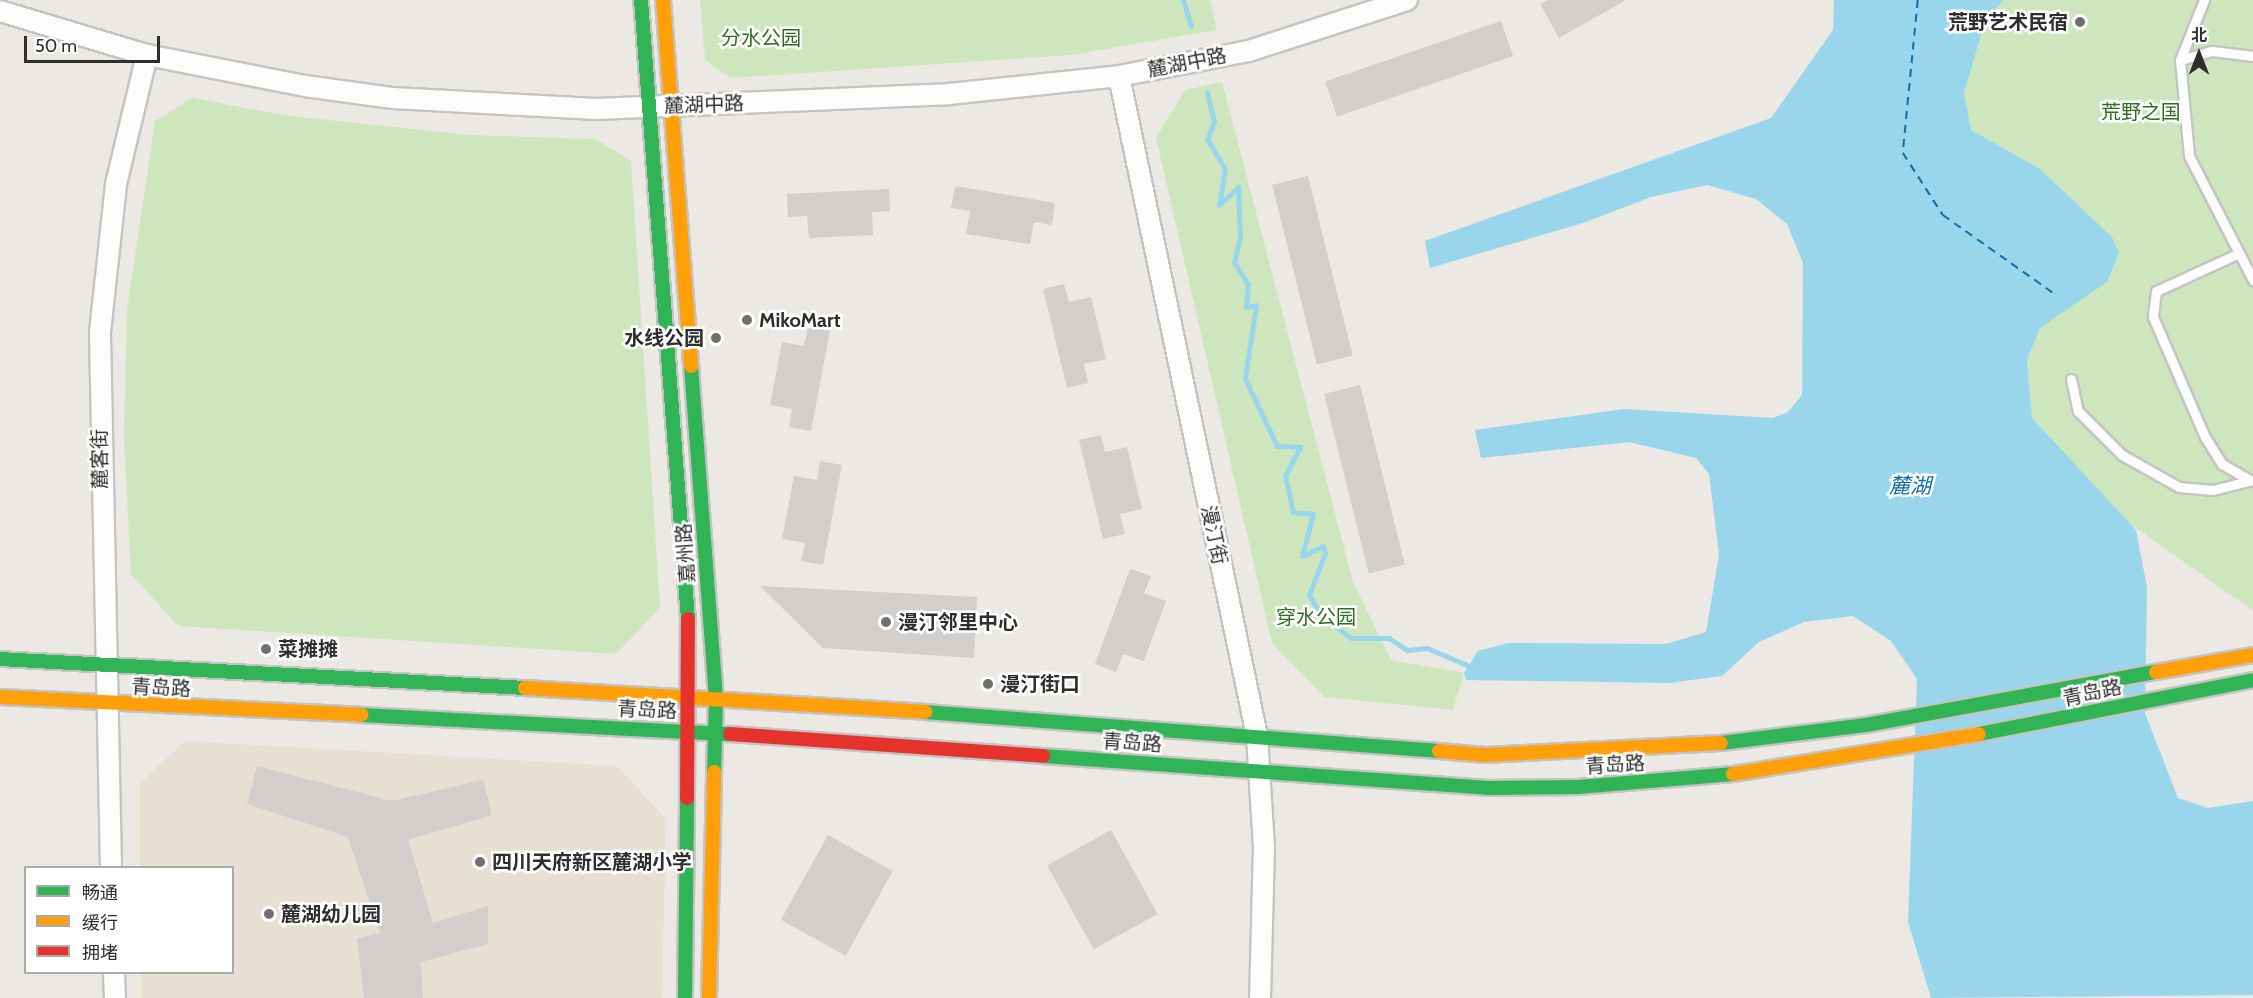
<!DOCTYPE html>
<meta charset="utf-8">
<style>
body{margin:0}
#map{position:relative;width:2253px;height:998px;overflow:hidden;background:#ece8e4;font-family:Cabin,"Noto Sans SC",sans-serif}
div>[style]{position:absolute}
.education>*{inset:0;background:#e6e0d3}
.green>*{inset:0;background:#cee6be}
.water>*{inset:0;background:#99d6ec}
.stream>*{height:5px;margin:-2.5px;padding:0 2.5px;transform-origin:2.5px;border-radius:2.5px;background:#99d6ec}
.ferry>*{height:1.5px;margin-top:-0.75px;transform-origin:0;background:repeating-linear-gradient(90deg,#0d6fa3 0 8px,transparent 0 14px)}
.building>*{inset:0;background:#d1cecb;transform-origin:0 0}
.roads{filter:drop-shadow(2px 0 #c5c4c5) drop-shadow(-2px 0 #c5c4c5) drop-shadow(0 2px #c5c4c5) drop-shadow(0 -2px #c5c4c5)}
.lane>*{height:9px;margin:-4.5px;padding:0 4.5px;transform-origin:4.5px;border-radius:4.5px;background:#fcfcfb}
.street>*{height:20px;margin:-10px;padding:0 10px;transform-origin:10px;border-radius:10px;background:#fcfcfb}
.fast>*{height:14px;margin:-7px;padding:0 7px;transform-origin:7px;border-radius:7px;background:#30b455}
.slow>*{height:14px;margin:-7px;padding:0 7px;transform-origin:7px;border-radius:7px;background:#ff9f0a}
.jam>*{height:14px;margin:-7px;padding:0 7px;transform-origin:7px;border-radius:7px;background:#e5322d}
.dots>*{width:16px;height:16px;translate:-50% -50%;box-sizing:border-box;border:3px solid #fff;border-radius:50%}
span{translate:-50% -50%;white-space:nowrap;text-align:center;line-height:1.15;-webkit-text-stroke:5px #fff;paint-order:stroke}
.poi-label{font-size:20px;color:#2e2e2e;font-weight:700}
.right{translate:-100% -50%;text-align:right}
.left{translate:0 -50%;text-align:left}
.park-label{font-size:20px;color:#2c6e1b}
.street-label{font-size:20px;color:#2e2e2e}
.water-label{font-size:21px;color:#0d6fa3;font-style:italic}
.legend{position:absolute;left:24px;top:866px;width:210px;height:108px;box-sizing:border-box;background:#fff;border:2px solid #ababab;margin:0;padding:8px 10px;list-style:none;font-size:18px;color:#2e2e2e}
.legend li{display:flex;align-items:center;gap:12px;height:30px}
.legend b{width:30px;border:2px solid #ababab}
.north{position:absolute;left:2169px;top:24px;width:60px;height:60px;-webkit-text-stroke:4px #fff;paint-order:stroke;rotate:0deg;font-size:16px;font-weight:700;line-height:24px;text-align:center;color:#2e2e2e}
.north::after{content:'';display:block;margin:auto;width:21px;height:27px;background:#2e2e2e;clip-path:polygon(50% 0,100% 100%,50% 72%,0 100%)}
.scale{position:absolute;left:24px;top:36px;width:136px;height:27px;box-sizing:border-box;border:3px solid #2e2e2e;border-top:0;padding-left:8px;font-size:18px;line-height:21px;white-space:nowrap;color:#2e2e2e;-webkit-text-stroke:4px #fff;paint-order:stroke}
</style>
<div id="map">
<div class="education">
<i style="clip-path:polygon(185px 741px,617px 766px,666px 819px,662px 998px,141px 998px,141px 973px,232px 972px,232px 868px,140px 867px,140px 783px)"></i>
</div>
<div class="green">
<i style="clip-path:polygon(700px 0,1210px 0,1217px 30px,1071px 55px,731px 78px,705px 60px)"></i>
<i style="clip-path:polygon(2003px 0,2253px 0,2253px 611px,2121px 517px,2032px 418px,2027px 360px,2040px 327px,2065px 310px,2119px 252px,2112px 237px,2040px 169px,1970px 130px,1964px 93px,1984px 25px)"></i>
<i style="clip-path:polygon(1222px 82px,1353px 582px,1391px 660px,1464px 673px,1453px 710px,1324px 697px,1272px 643px,1156px 138px,1185px 90px)"></i>
<i style="clip-path:polygon(192px 98px,291px 116px,469px 135px,596px 139px,631px 161px,660px 608px,616px 654px,178px 626px,131px 574px,124px 437px,127px 310px,155px 121px)"></i>
</div>
<div class="water">
<i style="clip-path:polygon(1834px 0,2003px 0,1984px 25px,1964px 93px,1971px 130px,2040px 169px,2112px 237px,2119px 252px,2107px 282px,2040px 328px,2027px 360px,2032px 418px,2136px 530px,2147px 587px,2145px 713px,2178px 798px,2208px 808px,2253px 801px,2253px 995px,1931px 998px,1908px 922px,1917px 679px,1891px 641px,1853px 616px,1804px 622px,1759px 642px,1722px 676px,1669px 683px,1466px 680px,1464px 673px,1478px 651px,1508px 643px,1666px 644px,1706px 632px,1719px 555px,1709px 474px,1696px 458px,1629px 442px,1481px 458px,1475px 430px,1624px 409px,1773px 418px,1788px 412px,1802px 395px,1803px 263px,1787px 224px,1756px 199px,1707px 185px,1651px 197px,1583px 223px,1430px 268px,1425px 241px,1771px 118px,1833px 30px)"></i>
</div>
<div class="stream">
<i style="left:1183px;top:0;width:27px;rotate:73deg"></i>
<i style="left:1207px;top:92px;width:31px;rotate:77deg"></i>
<i style="left:1214px;top:122px;width:18px;rotate:112deg"></i>
<i style="left:1207px;top:139px;width:35px;rotate:59deg"></i>
<i style="left:1225px;top:169px;width:36px;rotate:99deg"></i>
<i style="left:1219px;top:205px;width:26px;rotate:-43deg"></i>
<i style="left:1238px;top:187px;width:50px;rotate:87.7deg"></i>
<i style="left:1240px;top:237px;width:26px;rotate:103deg"></i>
<i style="left:1234px;top:262px;width:26px;rotate:58deg"></i>
<i style="left:1248px;top:284px;width:23px;rotate:95deg"></i>
<i style="left:1246px;top:307px;width:10px;rotate:-11deg"></i>
<i style="left:1256px;top:305px;width:75px;rotate:98.5deg"></i>
<i style="left:1245px;top:379px;width:74px;rotate:64.5deg"></i>
<i style="left:1277px;top:446px;width:23px;rotate:2deg"></i>
<i style="left:1300px;top:447px;width:32px;rotate:118deg"></i>
<i style="left:1285px;top:475px;width:38px;rotate:78deg"></i>
<i style="left:1293px;top:512px;width:20px;rotate:6deg"></i>
<i style="left:1313px;top:514px;width:43px;rotate:104.7deg"></i>
<i style="left:1302px;top:556px;width:23px;rotate:-25deg"></i>
<i style="left:1323px;top:546px;width:7px;rotate:74deg"></i>
<i style="left:1325px;top:553px;width:45px;rotate:110.9deg"></i>
<i style="left:1309px;top:595px;width:22px;rotate:58deg"></i>
<i style="left:1321px;top:614px;width:38px;rotate:39deg"></i>
<i style="left:1351px;top:638px;width:38px"></i>
<i style="left:1389px;top:638px;width:22px;rotate:34deg"></i>
<i style="left:1407px;top:650px;width:20px;rotate:-6deg"></i>
<i style="left:1427px;top:648px;width:51px;rotate:23.1deg"></i>
</div>
<div class="ferry">
<i style="left:1918px;top:0;width:154px;rotate:95.6deg"></i>
<i style="left:1903px;top:153px;width:74px;rotate:57.2deg"></i>
<i style="left:1943px;top:215px;width:138px;rotate:35.3deg"></i>
</div>
<div class="building">
<i style="clip-path:polygon(1548px 0,1626px 0,1559px 38px,1540px 4px)"></i>
<i style="left:1501px;top:21px;width:37px;height:186px;rotate:71deg"></i>
<i style="left:1308px;top:176px;width:185px;height:37px;rotate:76deg"></i>
<i style="clip-path:polygon(955px 186px,1055px 203px,1052px 225px,1034px 222px,1030px 244px,966px 234px,970px 211px,951px 208px)"></i>
<i style="clip-path:polygon(889px 189px,890px 211px,872px 212px,873px 235px,809px 238px,807px 216px,788px 217px,787px 194px)"></i>
<i style="clip-path:polygon(1064px 284px,1069px 302px,1091px 297px,1106px 359px,1084px 364px,1088px 383px,1067px 388px,1043px 289px)"></i>
<i style="clip-path:polygon(808px 327px,830px 331px,811px 431px,789px 427px,792px 409px,770px 405px,782px 342px,804px 346px)"></i>
<i style="left:1360px;top:385px;width:185px;height:37px;rotate:76deg"></i>
<i style="clip-path:polygon(1101px 435px,1105px 452px,1127px 447px,1142px 509px,1120px 514px,1125px 534px,1103px 539px,1079px 440px)"></i>
<i style="clip-path:polygon(820px 461px,842px 465px,823px 565px,801px 561px,805px 543px,782px 539px,794px 476px,817px 480px)"></i>
<i style="clip-path:polygon(1130px 569px,1151px 576px,1144px 593px,1166px 601px,1144px 661px,1123px 654px,1116px 672px,1095px 664px)"></i>
<i style="clip-path:polygon(760px 586px,977px 597px,974px 658px,823px 648px)"></i>
<i style="clip-path:polygon(257px 766px,392px 801px,483px 780px,492px 815px,408px 840px,433px 923px,488px 906px,488px 944px,421px 962px,423px 998px,364px 998px,357px 938px,380px 933px,348px 837px,247px 804px)"></i>
<i style="left:1111px;top:830px;width:96px;height:73px;rotate:61deg"></i>
<i style="left:828px;top:835px;width:74px;height:97px;rotate:29deg"></i>
</div>
<div class="roads">
<div class="lane">
<i style="left:2204px;top:0;width:65px;rotate:111.8deg"></i>
<i style="left:2180px;top:60px;width:96px;rotate:84.6deg"></i>
<i style="left:2189px;top:156px;width:140px;rotate:62.7deg"></i>
<i style="left:2180px;top:60px;width:33px;rotate:-16deg"></i>
<i style="left:2212px;top:51px;width:41px;rotate:7deg"></i>
<i style="left:2237px;top:254px;width:89px;rotate:155.4deg"></i>
<i style="left:2156px;top:291px;width:26px;rotate:97deg"></i>
<i style="left:2153px;top:317px;width:131px;rotate:66.6deg"></i>
<i style="left:2205px;top:437px;width:32px;rotate:58deg"></i>
<i style="left:2222px;top:464px;width:32px;rotate:30deg"></i>
<i style="left:2071px;top:379px;width:33px;rotate:78deg"></i>
<i style="left:2078px;top:411px;width:62px;rotate:45deg"></i>
<i style="left:2122px;top:455px;width:65px;rotate:29.3deg"></i>
<i style="left:2179px;top:487px;width:34px;rotate:5deg"></i>
<i style="left:2213px;top:490px;width:40px;rotate:-14.4deg"></i>
</div>
<div class="street">
<i style="left:0;top:11px;width:153px;rotate:16.7deg"></i>
<i style="left:147px;top:55px;width:161px;rotate:11.1deg"></i>
<i style="left:305px;top:86px;width:89px;rotate:7.8deg"></i>
<i style="left:393px;top:98px;width:203px;rotate:3.1deg"></i>
<i style="left:596px;top:109px;width:353px;rotate:-2.4deg"></i>
<i style="left:949px;top:94px;width:171px;rotate:-6deg"></i>
<i style="left:1119px;top:76px;width:132px;rotate:-10.9deg"></i>
<i style="left:1249px;top:51px;width:166px;rotate:-17.9deg"></i>
<i style="left:1119px;top:76px;width:674px;rotate:78.19deg"></i>
<i style="left:1257px;top:736px;width:111px;rotate:86.4deg"></i>
<i style="left:1264px;top:847px;width:151px;rotate:91.5deg"></i>
<i style="left:111px;top:868px;width:536px;rotate:-91.18deg"></i>
<i style="left:100px;top:332px;width:149px;rotate:-83.8deg"></i>
<i style="left:116px;top:184px;width:133px;rotate:-76.5deg"></i>
<i style="left:114px;top:972px;width:26px;rotate:88deg"></i>
</div>
<div class="fast">
<i style="left:641px;top:0;width:621px;rotate:85.66deg"></i>
<i style="left:691px;top:366px;width:333px;rotate:85.7deg"></i>
<i style="left:716px;top:698px;width:74px;rotate:91.5deg"></i>
<i style="left:0;top:659px;width:526px;rotate:3.16deg"></i>
<i style="left:925px;top:712px;width:515px;rotate:4.34deg"></i>
<i style="left:362px;top:715px;width:368px;rotate:3deg"></i>
<i style="left:1979px;top:734px;width:279px;rotate:-11.1deg"></i>
<i style="left:1721px;top:743px;width:146px;rotate:-7.1deg"></i>
<i style="left:1866px;top:725px;width:295px;rotate:-10.4deg"></i>
<i style="left:1043px;top:756px;width:446px;rotate:4.1deg"></i>
<i style="left:1488px;top:788px;width:90px;rotate:-0.6deg"></i>
<i style="left:1578px;top:787px;width:156px;rotate:-4.8deg"></i>
<i style="left:685px;top:998px;width:200px;rotate:-89.4deg"></i>
</div>
<div class="slow">
<i style="left:663px;top:0;width:367px;rotate:85.6deg"></i>
<i style="left:2156px;top:672px;width:98px;rotate:-9.9deg"></i>
<i style="left:525px;top:688px;width:401px;rotate:3.4deg"></i>
<i style="left:0;top:697px;width:362px;rotate:2.8deg"></i>
<i style="left:1439px;top:751px;width:46px;rotate:5deg"></i>
<i style="left:1485px;top:755px;width:236px;rotate:-2.9deg"></i>
<i style="left:1733px;top:774px;width:249px;rotate:-9.2deg"></i>
<i style="left:709px;top:998px;width:226px;rotate:-88.7deg"></i>
</div>
<div class="jam">
<i style="left:730px;top:734px;width:314px;rotate:4deg"></i>
<i style="left:687px;top:798px;width:179px;rotate:-89.7deg"></i>
</div>
</div>
<div class="dots">
<i style="left:2080px;top:22px;background:#706f6e"></i>
<i style="left:747px;top:320px;background:#706f6e"></i>
<i style="left:716px;top:338px;background:#706f6e"></i>
<i style="left:886px;top:622px;background:#706f6e"></i>
<i style="left:266px;top:649px;background:#706f6e"></i>
<i style="left:988px;top:684px;background:#706f6e"></i>
<i style="left:480px;top:862px;background:#706f6e"></i>
<i style="left:269px;top:914px;background:#706f6e"></i>
</div>
<div class="poi-label">
<span class="right" style="left:2068px;top:22px">荒野艺术民宿</span>
<span class="left" style="left:759px;top:320px">MikoMart</span>
<span class="right" style="left:704px;top:338px">水线公园</span>
<span class="left" style="left:898px;top:622px">漫汀邻里中心</span>
<span class="left" style="left:278px;top:649px">菜摊摊</span>
<span class="left" style="left:1000px;top:684px">漫汀街口</span>
<span class="left" style="left:492px;top:862px">四川天府新区麓湖小学</span>
<span class="left" style="left:281px;top:914px">麓湖幼儿园</span>
</div>
<div class="park-label">
<span style="left:761px;top:38px">分水公园</span>
<span style="left:2141px;top:112px">荒野之国</span>
<span style="left:1316px;top:617px">穿水公园</span>
</div>
<div class="street-label">
<span style="left:1187px;top:63px;rotate:-11deg">麓湖中路</span>
<span style="left:704px;top:105px;rotate:-2deg">麓湖中路</span>
<span style="left:100px;top:459px;rotate:-91deg">麓客街</span>
<span style="left:1214px;top:535px;rotate:78deg">漫汀街</span>
<span style="left:686px;top:553px;rotate:-94deg">嘉州路</span>
<span style="left:161px;top:688px;rotate:3deg">青岛路</span>
<span style="left:2092px;top:693px;rotate:-12deg">青岛路</span>
<span style="left:647px;top:710px;rotate:3deg">青岛路</span>
<span style="left:1132px;top:743px;rotate:4deg">青岛路</span>
<span style="left:1615px;top:765px;rotate:-3deg">青岛路</span>
</div>
<div class="water-label">
<span style="left:1910px;top:486px">麓湖</span>
</div>
<ul class="legend">
<li><b style="height:8px;background:#30b455"></b>畅通</li>
<li><b style="height:8px;background:#ff9f0a"></b>缓行</li>
<li><b style="height:8px;background:#e5322d"></b>拥堵</li>
</ul>
<div class="north">北</div>
<div class="scale">50 m</div>
</div>
